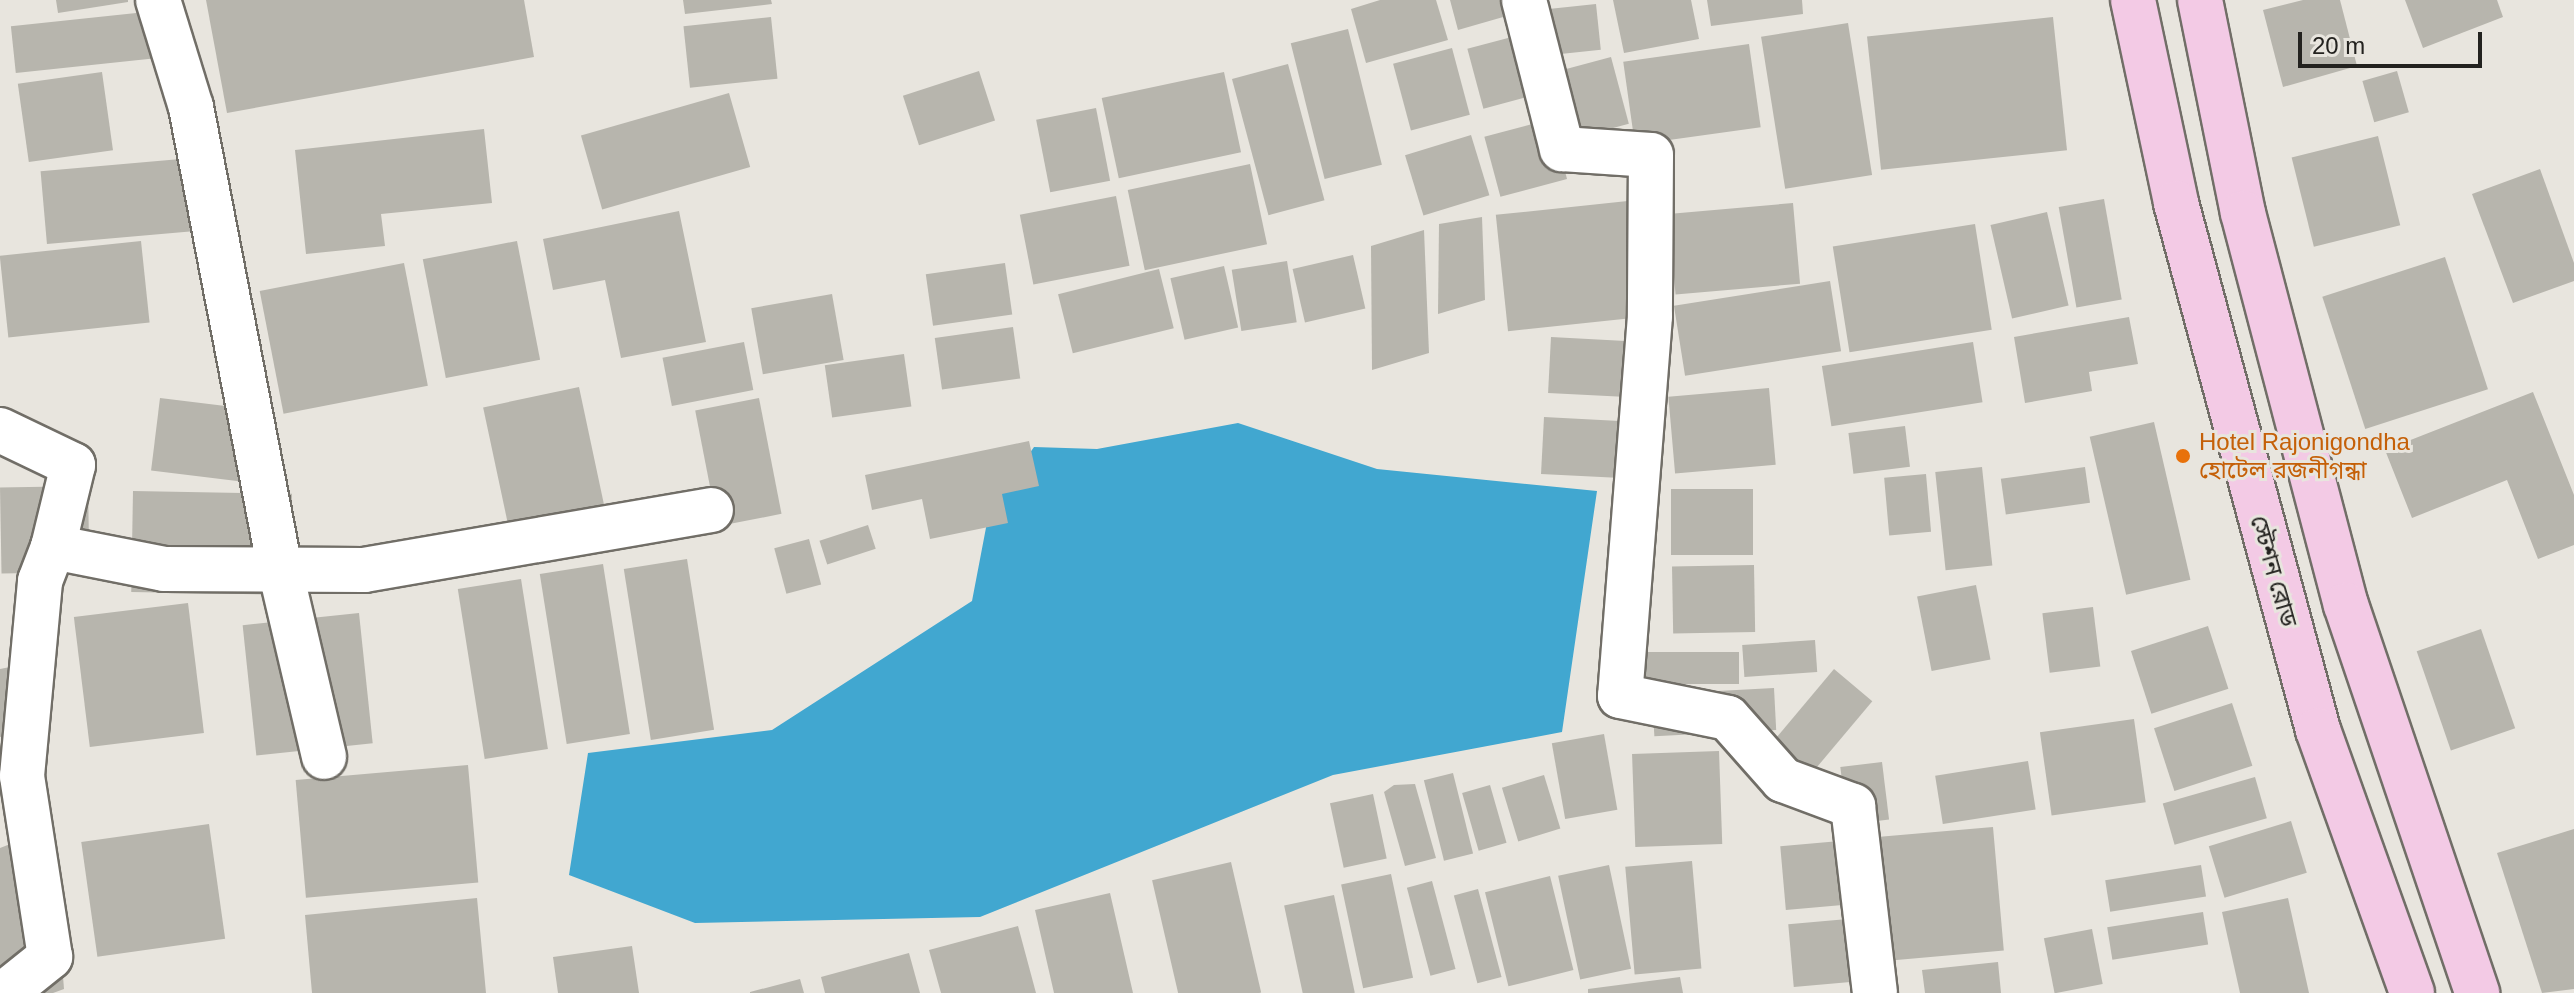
<!DOCTYPE html>
<meta charset="utf-8">
<style>
body{margin:0}
#map{position:relative;width:2574px;height:993px;overflow:hidden;background:#e8e5de;font-family:Arial,"Noto Sans Bengali",sans-serif}
div>[style]{position:absolute}
.water>*{inset:0;background:#41a7d0}
.building>*{inset:0;background:#b7b5ad;transform-origin:0 0}
.roads{filter:drop-shadow(2px 0 #716e67) drop-shadow(-2px 0 #716e67) drop-shadow(0 2px #716e67) drop-shadow(0 -2px #716e67)}
.street>*{height:44px;margin:-22px;padding:0 22px;transform-origin:22px;border-radius:22px;background:#fff}
.primary>*{height:44px;margin:-22px;padding:0 22px;transform-origin:22px;border-radius:22px;background:#f3cae5}
.dots>*{width:22px;height:22px;translate:-50% -50%;box-sizing:border-box;border:4px solid #e8e5de;border-radius:50%}
span{translate:-50% -50%;white-space:nowrap;text-align:center;line-height:1.15;-webkit-text-stroke:6px #e8e5de;paint-order:stroke}
.food-label{font-size:24px;color:#c56008}
.left{translate:0 -50%;text-align:left}
.street-label{font-size:24px;color:#23221f}
.scale{position:absolute;left:2298px;top:32px;width:184px;height:36px;box-sizing:border-box;border:4px solid #23221f;border-top:0;padding-left:10px;font-size:24px;line-height:28px;white-space:nowrap;color:#23221f;-webkit-text-stroke:6px #e8e5de;paint-order:stroke}
</style>
<div id="map">
<div class="water">
<i style="clip-path:polygon(1238px 423px,1377px 469px,1597px 491px,1562px 732px,1333px 775px,980px 917px,695px 923px,569px 875px,588px 753px,772px 730px,972px 601px,989px 512px,1034px 447px,1097px 449px)"></i>
</div>
<div class="building">
<i style="clip-path:polygon(56px 0,128px 0,128px 2px,58px 13px)"></i>
<i style="clip-path:polygon(206px 0,524px 0,534px 57px,227px 113px)"></i>
<i style="clip-path:polygon(683px 0,771px 0,772px 4px,685px 14px)"></i>
<i style="clip-path:polygon(1380px 0,1436px 0,1448px 40px,1366px 63px,1351px 9px)"></i>
<i style="clip-path:polygon(1450px 0,1521px 0,1524px 11px,1458px 30px)"></i>
<i style="clip-path:polygon(1613px 0,1691px 0,1699px 39px,1624px 53px)"></i>
<i style="clip-path:polygon(1707px 0,1802px 0,1803px 14px,1711px 26px)"></i>
<i style="clip-path:polygon(2303px 0,2340px 0,2357px 66px,2283px 87px,2263px 10px)"></i>
<i style="clip-path:polygon(2405px 0,2497px 0,2503px 17px,2423px 48px)"></i>
<i style="left:1596px;top:4px;width:46px;height:50px;rotate:84deg"></i>
<i style="left:174px;top:9px;width:47px;height:164px;rotate:84deg"></i>
<i style="left:771px;top:17px;width:62px;height:88px;rotate:84deg"></i>
<i style="left:2053px;top:17px;width:134px;height:187px;rotate:84deg"></i>
<i style="left:1848px;top:23px;width:154px;height:88px;rotate:81deg"></i>
<i style="left:1348px;top:29px;width:140px;height:59px;rotate:76deg"></i>
<i style="left:1534px;top:31px;width:62px;height:69px;rotate:75deg"></i>
<i style="left:1749px;top:44px;width:84px;height:127px;rotate:82deg"></i>
<i style="left:1452px;top:48px;width:69px;height:61px;rotate:75deg"></i>
<i style="left:1611px;top:57px;width:69px;height:56px;rotate:75deg"></i>
<i style="left:1288px;top:64px;width:141px;height:58px;rotate:75deg"></i>
<i style="left:979px;top:71px;width:52px;height:80px;rotate:72deg"></i>
<i style="left:2397px;top:71px;width:43px;height:36px;rotate:74deg"></i>
<i style="left:102px;top:72px;width:79px;height:85px;rotate:82deg"></i>
<i style="left:1224px;top:72px;width:82px;height:125px;rotate:78deg"></i>
<i style="left:729px;top:93px;width:77px;height:154px;rotate:74deg"></i>
<i style="left:1096px;top:108px;width:74px;height:61px;rotate:79deg"></i>
<i style="left:1551px;top:119px;width:62px;height:69px;rotate:75deg"></i>
<i style="clip-path:polygon(484px 129px,492px 203px,381px 214px,385px 246px,306px 254px,295px 150px)"></i>
<i style="left:1471px;top:135px;width:63px;height:69px;rotate:73deg"></i>
<i style="left:2378px;top:136px;width:92px;height:89px;rotate:76deg"></i>
<i style="left:192px;top:158px;width:73px;height:152px;rotate:85deg"></i>
<i style="left:1250px;top:164px;width:82px;height:125px;rotate:78deg"></i>
<i style="clip-path:polygon(2540px 169px,2574px 263px,2574px 281px,2513px 303px,2472px 194px)"></i>
<i style="left:1116px;top:196px;width:71px;height:98px;rotate:79deg"></i>
<i style="left:2104px;top:199px;width:102px;height:46px;rotate:80deg"></i>
<i style="left:1637px;top:200px;width:117px;height:142px;rotate:84deg"></i>
<i style="left:1793px;top:203px;width:81px;height:125px;rotate:85deg"></i>
<i style="clip-path:polygon(679px 211px,706px 342px,621px 358px,605px 280px,553px 290px,543px 239px)"></i>
<i style="left:2047px;top:212px;width:96px;height:58px;rotate:77deg"></i>
<i style="clip-path:polygon(1482px 217px,1485px 300px,1438px 314px,1439px 224px)"></i>
<i style="left:1975px;top:224px;width:107px;height:144px;rotate:81deg"></i>
<i style="clip-path:polygon(1424px 230px,1429px 353px,1372px 370px,1371px 246px)"></i>
<i style="left:141px;top:241px;width:82px;height:142px;rotate:84deg"></i>
<i style="left:517px;top:241px;width:121px;height:96px;rotate:79deg"></i>
<i style="left:1353px;top:255px;width:55px;height:62px;rotate:77deg"></i>
<i style="left:2445px;top:257px;width:139px;height:129px;rotate:72deg"></i>
<i style="left:1287px;top:261px;width:62px;height:56px;rotate:81deg"></i>
<i style="left:404px;top:263px;width:125px;height:147px;rotate:79deg"></i>
<i style="left:1005px;top:263px;width:52px;height:80px;rotate:82deg"></i>
<i style="left:1224px;top:266px;width:63px;height:55px;rotate:77deg"></i>
<i style="left:1159px;top:269px;width:61px;height:104px;rotate:76deg"></i>
<i style="left:1830px;top:281px;width:71px;height:158px;rotate:81deg"></i>
<i style="left:832px;top:294px;width:67px;height:82px;rotate:80deg"></i>
<i style="clip-path:polygon(2129px 317px,2138px 364px,2089px 372px,2092px 391px,2025px 403px,2014px 337px)"></i>
<i style="left:1013px;top:327px;width:52px;height:79px;rotate:82deg"></i>
<i style="left:1551px;top:337px;width:84px;height:56px;rotate:3deg"></i>
<i style="left:744px;top:342px;width:49px;height:83px;rotate:79deg"></i>
<i style="left:1973px;top:342px;width:61px;height:153px;rotate:81deg"></i>
<i style="left:904px;top:354px;width:53px;height:80px;rotate:82deg"></i>
<i style="left:579px;top:387px;width:163px;height:98px;rotate:78deg"></i>
<i style="left:1769px;top:388px;width:77px;height:101px;rotate:85deg"></i>
<i style="clip-path:polygon(2533px 392px,2574px 495px,2574px 545px,2538px 559px,2507px 480px,2412px 518px,2385px 450px)"></i>
<i style="left:160px;top:398px;width:105px;height:73px;rotate:7deg"></i>
<i style="left:759px;top:398px;width:118px;height:65px;rotate:79deg"></i>
<i style="left:1544px;top:417px;width:85px;height:57px;rotate:3deg"></i>
<i style="left:2154px;top:422px;width:162px;height:66px;rotate:77deg"></i>
<i style="left:1905px;top:426px;width:41px;height:57px;rotate:83deg"></i>
<i style="clip-path:polygon(1029px 441px,1039px 486px,1002px 494px,1008px 523px,930px 539px,922px 499px,872px 510px,865px 475px)"></i>
<i style="left:1982px;top:467px;width:99px;height:47px;rotate:84deg"></i>
<i style="left:2085px;top:467px;width:36px;height:85px;rotate:82deg"></i>
<i style="left:1926px;top:474px;width:58px;height:42px;rotate:85deg"></i>
<i style="left:88px;top:486px;width:86px;height:88px;rotate:89deg"></i>
<i style="left:1671px;top:489px;width:82px;height:66px"></i>
<i style="left:133px;top:491px;width:159px;height:101px;rotate:1deg"></i>
<i style="left:868px;top:525px;width:25px;height:51px;rotate:72deg"></i>
<i style="left:809px;top:539px;width:47px;height:36px;rotate:75deg"></i>
<i style="left:687px;top:559px;width:173px;height:64px;rotate:81deg"></i>
<i style="left:603px;top:564px;width:172px;height:64px;rotate:81deg"></i>
<i style="left:1754px;top:565px;width:67px;height:82px;rotate:89deg"></i>
<i style="left:521px;top:579px;width:172px;height:64px;rotate:81deg"></i>
<i style="left:1976px;top:585px;width:76px;height:60px;rotate:79deg"></i>
<i style="left:188px;top:603px;width:131px;height:115px;rotate:83deg"></i>
<i style="left:2093px;top:607px;width:60px;height:51px;rotate:83deg"></i>
<i style="left:359px;top:613px;width:131px;height:117px;rotate:84deg"></i>
<i style="left:2208px;top:626px;width:66px;height:81px;rotate:72deg"></i>
<i style="left:2481px;top:629px;width:105px;height:68px;rotate:71deg"></i>
<i style="left:1815px;top:640px;width:32px;height:73px;rotate:86deg"></i>
<i style="left:1739px;top:652px;width:32px;height:99px;rotate:90deg"></i>
<i style="clip-path:polygon(10px 667px,25px 731px,0 737px,0 669px)"></i>
<i style="left:1834px;top:669px;width:50px;height:99px;rotate:40deg"></i>
<i style="left:1774px;top:688px;width:42px;height:122px;rotate:87deg"></i>
<i style="left:2232px;top:703px;width:66px;height:82px;rotate:72deg"></i>
<i style="left:2134px;top:719px;width:84px;height:95px;rotate:82deg"></i>
<i style="left:1604px;top:734px;width:77px;height:53px;rotate:80deg"></i>
<i style="left:1719px;top:751px;width:93px;height:87px;rotate:88deg"></i>
<i style="left:2028px;top:761px;width:49px;height:94px;rotate:81deg"></i>
<i style="left:1882px;top:762px;width:58px;height:42px;rotate:83deg"></i>
<i style="left:468px;top:765px;width:118px;height:173px;rotate:85deg"></i>
<i style="left:1453px;top:773px;width:83px;height:30px;rotate:76deg"></i>
<i style="left:1544px;top:775px;width:56px;height:44px;rotate:73deg"></i>
<i style="left:2255px;top:777px;width:43px;height:96px;rotate:74deg"></i>
<i style="clip-path:polygon(1415px 784px,1436px 858px,1405px 866px,1384px 792px,1394px 785px)"></i>
<i style="left:1490px;top:785px;width:60px;height:29px;rotate:74deg"></i>
<i style="left:1373px;top:794px;width:66px;height:44px;rotate:78deg"></i>
<i style="left:2291px;top:821px;width:54px;height:86px;rotate:73deg"></i>
<i style="left:209px;top:824px;width:116px;height:129px;rotate:82deg"></i>
<i style="left:1993px;top:827px;width:124px;height:119px;rotate:85deg"></i>
<i style="clip-path:polygon(51px 828px,64px 989px,53px 993px,0 993px,0 848px)"></i>
<i style="clip-path:polygon(2574px 829px,2574px 989px,2542px 993px,2497px 853px)"></i>
<i style="left:1851px;top:840px;width:64px;height:71px;rotate:85deg"></i>
<i style="left:1692px;top:861px;width:108px;height:67px;rotate:85deg"></i>
<i style="left:1231px;top:862px;width:134px;height:81px;rotate:77deg"></i>
<i style="left:1609px;top:865px;width:106px;height:52px;rotate:78deg"></i>
<i style="left:2201px;top:865px;width:32px;height:97px;rotate:81deg"></i>
<i style="left:1391px;top:874px;width:106px;height:51px;rotate:78deg"></i>
<i style="left:1550px;top:876px;width:97px;height:67px;rotate:76deg"></i>
<i style="left:1432px;top:881px;width:91px;height:26px;rotate:75deg"></i>
<i style="left:1478px;top:889px;width:91px;height:25px;rotate:75deg"></i>
<i style="clip-path:polygon(1110px 893px,1133px 993px,1054px 993px,1035px 910px)"></i>
<i style="left:1334px;top:895px;width:100px;height:51px;rotate:78deg"></i>
<i style="clip-path:polygon(477px 898px,486px 993px,312px 993px,305px 915px)"></i>
<i style="clip-path:polygon(2288px 898px,2309px 993px,2240px 993px,2222px 912px)"></i>
<i style="left:2203px;top:912px;width:33px;height:97px;rotate:81deg"></i>
<i style="left:1859px;top:918px;width:63px;height:71px;rotate:85deg"></i>
<i style="clip-path:polygon(1018px 926px,1036px 993px,941px 993px,929px 950px)"></i>
<i style="left:2092px;top:929px;width:56px;height:49px;rotate:79deg"></i>
<i style="clip-path:polygon(632px 946px,639px 993px,558px 993px,553px 957px)"></i>
<i style="clip-path:polygon(909px 953px,920px 993px,825px 993px,821px 977px)"></i>
<i style="clip-path:polygon(1998px 962px,2001px 993px,1925px 993px,1922px 970px)"></i>
<i style="clip-path:polygon(1680px 977px,1683px 993px,1588px 993px,1588px 989px)"></i>
<i style="clip-path:polygon(800px 979px,804px 993px,750px 993px,750px 992px)"></i>
</div>
<div class="roads">
<div class="street">
<i style="left:158px;top:0;width:112px;rotate:72.9deg"></i>
<i style="left:191px;top:107px;width:470px;rotate:79.1deg"></i>
<i style="left:280px;top:569px;width:193px;rotate:76.8deg"></i>
<i style="left:1524px;top:0;width:154px;rotate:75.7deg"></i>
<i style="left:1562px;top:149px;width:89px;rotate:3.9deg"></i>
<i style="left:1651px;top:155px;width:161px;rotate:90.4deg"></i>
<i style="left:1650px;top:316px;width:381px;rotate:94.5deg"></i>
<i style="left:1620px;top:696px;width:110px;rotate:11.5deg"></i>
<i style="left:1728px;top:718px;width:83px;rotate:48.4deg"></i>
<i style="left:1783px;top:780px;width:75px;rotate:20.4deg"></i>
<i style="left:1853px;top:806px;width:188px;rotate:83.3deg"></i>
<i style="left:0;top:430px;width:81px;rotate:25.6deg"></i>
<i style="left:73px;top:465px;width:84px;rotate:103.7deg"></i>
<i style="left:5px;top:993px;width:58px;rotate:-38.7deg"></i>
<i style="left:50px;top:957px;width:183px;rotate:-98.8deg"></i>
<i style="left:22px;top:776px;width:196px;rotate:-84.7deg"></i>
<i style="left:40px;top:581px;width:36px;rotate:-69deg"></i>
<i style="left:53px;top:547px;width:113px;rotate:11.2deg"></i>
<i style="left:164px;top:569px;width:200px;rotate:0.3deg"></i>
<i style="left:364px;top:570px;width:352px;rotate:-9.8deg"></i>
</div>
<div class="primary">
<i style="left:2133px;top:0;width:208px;rotate:78deg"></i>
<i style="left:2176px;top:203px;width:546px;rotate:74.92deg"></i>
<i style="left:2318px;top:730px;width:279px;rotate:70.3deg"></i>
<i style="left:2200px;top:0;width:217px;rotate:78.6deg"></i>
<i style="left:2243px;top:213px;width:405px;rotate:75.3deg"></i>
<i style="left:2346px;top:605px;width:410px;rotate:71.3deg"></i>
</div>
</div>
<div class="dots">
<i style="left:2183px;top:456px;background:#e8710a"></i>
</div>
<div class="food-label">
<span class="left" style="left:2199px;top:456px">Hotel Rajonigondha<br>হোটেল রজনীগন্ধা</span>
</div>
<div class="street-label">
<span style="left:2274px;top:571px;rotate:74deg">স্টেশন রোড</span>
</div>
<div class="scale">20 m</div>
</div>
